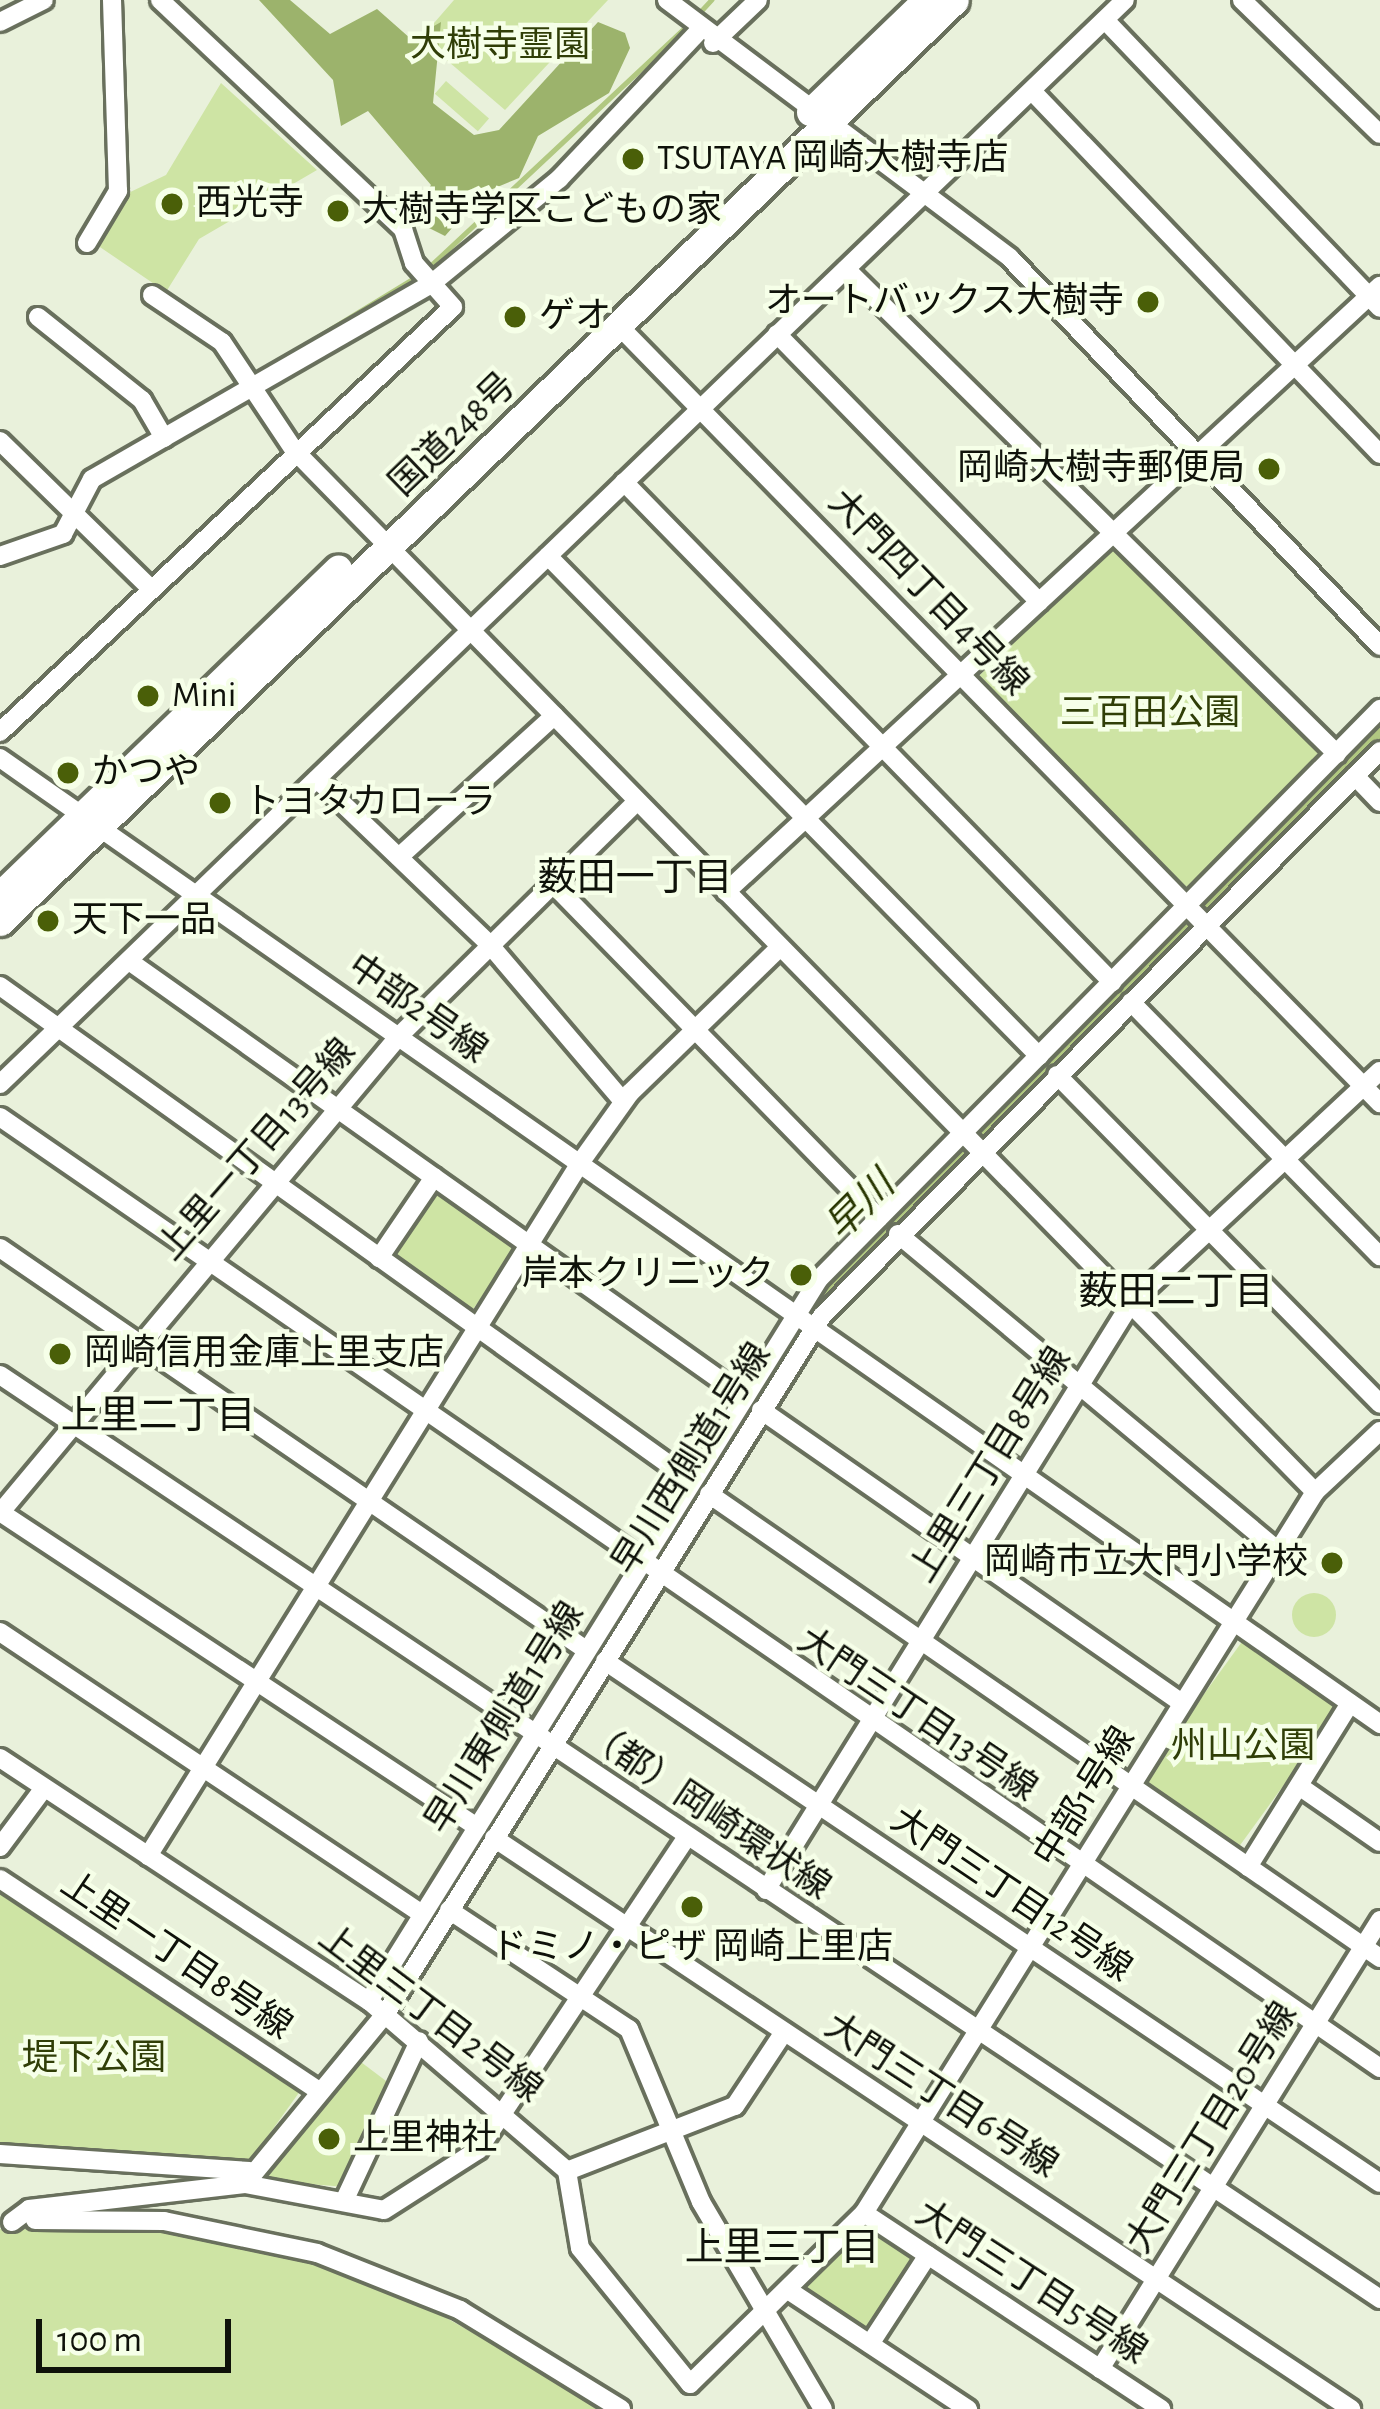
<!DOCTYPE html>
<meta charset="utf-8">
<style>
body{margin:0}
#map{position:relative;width:1380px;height:2409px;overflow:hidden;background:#e9f1db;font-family:"Alegreya Sans","Noto Sans JP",sans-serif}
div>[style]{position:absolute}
.green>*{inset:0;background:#cee4a4;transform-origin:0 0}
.round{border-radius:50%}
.forest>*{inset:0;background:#9cb36c}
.stream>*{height:4.5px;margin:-2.25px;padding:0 2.25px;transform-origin:2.25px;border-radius:2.25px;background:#b1c881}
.river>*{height:24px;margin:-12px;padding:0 12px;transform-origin:12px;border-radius:12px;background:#b1c881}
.roads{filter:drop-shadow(3px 0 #69705d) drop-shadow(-3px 0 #69705d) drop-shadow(0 3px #69705d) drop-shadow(0 -3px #69705d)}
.minor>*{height:18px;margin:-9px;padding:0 9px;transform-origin:9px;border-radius:9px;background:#fff}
.highway>*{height:27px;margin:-13.5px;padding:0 13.5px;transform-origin:13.5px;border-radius:13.5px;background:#fff}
.dots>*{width:33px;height:33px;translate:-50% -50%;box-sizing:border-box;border:6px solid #f6ffe8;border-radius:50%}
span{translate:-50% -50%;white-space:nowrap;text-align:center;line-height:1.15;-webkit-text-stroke:9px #f6ffe8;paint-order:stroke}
.park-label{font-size:36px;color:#303e07}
.poi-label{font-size:36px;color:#0f120a}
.left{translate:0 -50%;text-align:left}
.right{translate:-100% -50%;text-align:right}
.street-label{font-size:36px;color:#0f120a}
.neighbourhood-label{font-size:39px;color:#0f120a}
.water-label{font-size:39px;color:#283600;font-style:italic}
.scale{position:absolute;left:36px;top:2319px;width:195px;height:54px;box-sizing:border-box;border:6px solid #0f120a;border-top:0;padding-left:15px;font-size:36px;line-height:42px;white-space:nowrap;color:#0f120a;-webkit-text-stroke:9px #f6ffe8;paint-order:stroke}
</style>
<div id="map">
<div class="green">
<i style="clip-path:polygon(454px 0,608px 0,505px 110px,421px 38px)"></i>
<i style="left:446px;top:81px;width:57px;height:17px;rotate:41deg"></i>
<i style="clip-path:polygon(221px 83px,317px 170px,199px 239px,166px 292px,94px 243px,124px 195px,166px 175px)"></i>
<i style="left:1113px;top:542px;width:298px;height:192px;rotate:45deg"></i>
<i style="left:438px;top:1186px;width:102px;height:87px;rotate:37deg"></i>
<i class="round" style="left:1292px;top:1593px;width:44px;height:44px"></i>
<i style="left:1244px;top:1639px;width:118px;height:176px;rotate:36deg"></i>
<i style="clip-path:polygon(0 1885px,303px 2087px,248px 2164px,0 2148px)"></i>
<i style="clip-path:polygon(353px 2056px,394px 2087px,347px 2187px,255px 2180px)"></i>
<i style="clip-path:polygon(867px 2224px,919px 2256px,866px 2335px,801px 2288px)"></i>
<i style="clip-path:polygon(0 2229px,171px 2230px,276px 2249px,402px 2293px,608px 2409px,0 2409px)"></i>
</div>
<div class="forest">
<i style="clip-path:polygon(259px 0,290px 0,330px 34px,377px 9px,411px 39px,441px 22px,433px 103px,474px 135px,499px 130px,598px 22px,625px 33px,630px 48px,609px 93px,538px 136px,519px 178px,483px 193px,445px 236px,409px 218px,431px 185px,368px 111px,341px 126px,333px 80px)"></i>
</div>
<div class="stream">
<i style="left:699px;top:13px;width:18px;rotate:-47deg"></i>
<i style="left:428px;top:268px;width:360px;rotate:-43.1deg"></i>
<i style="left:260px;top:372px;width:186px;rotate:-31.4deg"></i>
<i style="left:166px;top:426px;width:85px;rotate:-29.6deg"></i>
<i style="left:70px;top:500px;width:32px;rotate:-62deg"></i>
<i style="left:85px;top:472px;width:82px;rotate:-30deg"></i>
<i style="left:51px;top:531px;width:24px;rotate:-55deg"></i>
</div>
<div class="river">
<i style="left:596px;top:1654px;width:451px;rotate:-57.2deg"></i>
<i style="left:840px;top:1275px;width:766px;rotate:-45.16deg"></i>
<i style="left:383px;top:1997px;width:172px;rotate:-58.3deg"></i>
</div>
<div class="roads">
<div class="minor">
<i style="left:667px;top:0;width:429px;rotate:36.9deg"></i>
<i style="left:1010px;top:258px;width:536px;rotate:46.36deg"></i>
<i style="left:1242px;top:0;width:192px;rotate:44.2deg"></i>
<i style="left:1105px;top:20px;width:398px;rotate:46.3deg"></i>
<i style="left:0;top:22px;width:49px;rotate:-26.6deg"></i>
<i style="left:713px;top:43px;width:62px;rotate:-43.7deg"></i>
<i style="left:1032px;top:91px;width:503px;rotate:46.21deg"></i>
<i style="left:87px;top:243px;width:61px;rotate:-59.2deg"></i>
<i style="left:118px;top:191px;width:191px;rotate:-91.8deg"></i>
<i style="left:846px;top:269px;width:690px;rotate:44.65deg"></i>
<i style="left:152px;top:295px;width:84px;rotate:33.9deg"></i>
<i style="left:222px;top:342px;width:130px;rotate:56.3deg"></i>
<i style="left:294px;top:450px;width:1459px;rotate:45.58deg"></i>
<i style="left:38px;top:317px;width:133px;rotate:38.6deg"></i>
<i style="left:142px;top:400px;width:44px;rotate:59.9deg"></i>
<i style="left:619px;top:326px;width:1088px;rotate:45.6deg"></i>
<i style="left:777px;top:334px;width:375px;rotate:45.6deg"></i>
<i style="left:0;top:441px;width:210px;rotate:44.4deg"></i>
<i style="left:624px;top:482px;width:699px;rotate:45.7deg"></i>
<i style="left:0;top:556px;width:67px;rotate:-19.2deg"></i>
<i style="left:63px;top:534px;width:62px;rotate:-62.2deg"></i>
<i style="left:92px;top:479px;width:391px;rotate:-29.9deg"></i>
<i style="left:431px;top:284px;width:166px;rotate:-39.4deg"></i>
<i style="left:559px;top:179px;width:205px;rotate:-46.6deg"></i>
<i style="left:548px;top:556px;width:701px;rotate:45.52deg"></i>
<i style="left:0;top:732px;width:621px;rotate:-43.17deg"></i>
<i style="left:453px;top:307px;width:59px;rotate:-131.6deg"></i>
<i style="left:414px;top:263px;width:36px;rotate:-108deg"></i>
<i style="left:403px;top:229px;width:334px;rotate:-136.7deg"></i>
<i style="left:0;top:758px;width:1685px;rotate:34.99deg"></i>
<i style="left:1355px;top:776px;width:36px;rotate:46deg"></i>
<i style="left:317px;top:779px;width:240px;rotate:43.8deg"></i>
<i style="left:490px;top:945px;width:205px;rotate:49.6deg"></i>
<i style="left:399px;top:857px;width:210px;rotate:-42.3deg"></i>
<i style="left:552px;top:883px;width:468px;rotate:45.7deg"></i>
<i style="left:726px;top:892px;width:892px;rotate:-42.82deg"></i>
<i style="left:129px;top:961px;width:754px;rotate:35.33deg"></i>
<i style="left:0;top:986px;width:851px;rotate:35.58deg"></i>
<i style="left:1131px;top:1002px;width:356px;rotate:45.6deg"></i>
<i style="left:1057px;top:1075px;width:461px;rotate:45.5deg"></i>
<i style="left:0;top:1084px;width:1562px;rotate:-43.94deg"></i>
<i style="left:0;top:1117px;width:1676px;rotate:34.57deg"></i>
<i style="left:898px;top:1234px;width:495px;rotate:39.8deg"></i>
<i style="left:0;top:1248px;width:711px;rotate:34.45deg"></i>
<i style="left:379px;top:1258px;width:98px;rotate:-55.8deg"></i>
<i style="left:0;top:1375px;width:1661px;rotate:33.8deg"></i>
<i style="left:761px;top:1410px;width:513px;rotate:34.84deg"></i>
<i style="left:709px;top:1494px;width:816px;rotate:34.66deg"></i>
<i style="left:0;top:1512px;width:572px;rotate:33.44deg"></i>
<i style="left:0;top:1513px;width:622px;rotate:-50.09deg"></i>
<i style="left:399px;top:1036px;width:334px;rotate:-44.6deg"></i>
<i style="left:0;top:1632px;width:508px;rotate:33.75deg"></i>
<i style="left:605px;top:1661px;width:934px;rotate:33.96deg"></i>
<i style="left:0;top:1758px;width:442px;rotate:33.4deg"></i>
<i style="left:369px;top:2001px;width:261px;rotate:40.6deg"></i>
<i style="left:1299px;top:1786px;width:98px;rotate:34.7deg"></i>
<i style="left:494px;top:1838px;width:1030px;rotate:33.67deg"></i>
<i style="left:0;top:1847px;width:74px;rotate:-53.3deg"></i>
<i style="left:148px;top:1856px;width:817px;rotate:-58.06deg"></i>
<i style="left:580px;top:1163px;width:86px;rotate:-54.5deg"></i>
<i style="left:630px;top:1093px;width:209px;rotate:-44.2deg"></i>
<i style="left:1248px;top:1867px;width:193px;rotate:-58.1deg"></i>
<i style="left:0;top:1879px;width:379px;rotate:33.6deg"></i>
<i style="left:766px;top:1890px;width:691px;rotate:-58.13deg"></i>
<i style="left:1131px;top:1303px;width:340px;rotate:-43deg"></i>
<i style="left:449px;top:1910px;width:216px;rotate:33.5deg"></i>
<i style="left:629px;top:2029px;width:187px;rotate:67.4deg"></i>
<i style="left:701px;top:2202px;width:240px;rotate:59.5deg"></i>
<i style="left:369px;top:2001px;width:851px;rotate:-58.07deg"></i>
<i style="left:819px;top:1279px;width:800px;rotate:-45.46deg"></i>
<i style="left:0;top:2154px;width:250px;rotate:3.9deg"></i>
<i style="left:567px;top:2171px;width:78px;rotate:80.4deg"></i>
<i style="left:580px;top:2248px;width:175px;rotate:51deg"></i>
<i style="left:690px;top:2384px;width:244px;rotate:-44.5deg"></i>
<i style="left:864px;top:2213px;width:850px;rotate:-57.97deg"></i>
<i style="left:1315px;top:1492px;width:89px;rotate:-43.2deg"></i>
<i style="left:567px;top:2171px;width:180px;rotate:-21.2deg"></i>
<i style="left:735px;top:2106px;width:89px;rotate:-56.5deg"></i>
<i style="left:245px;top:2184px;width:222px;rotate:-50.5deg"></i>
<i style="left:386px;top:2013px;width:822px;rotate:-57.97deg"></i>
<i style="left:822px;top:1316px;width:794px;rotate:-45.36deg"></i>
<i style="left:346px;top:2197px;width:172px;rotate:-64.9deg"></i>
<i style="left:864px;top:2213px;width:356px;rotate:33.4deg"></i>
<i style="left:35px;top:2220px;width:129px;rotate:0.4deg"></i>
<i style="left:164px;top:2221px;width:156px;rotate:11.8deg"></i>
<i style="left:317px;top:2253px;width:154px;rotate:21.7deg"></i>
<i style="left:460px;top:2310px;width:189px;rotate:31.6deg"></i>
<i style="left:12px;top:2222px;width:21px;rotate:-37deg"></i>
<i style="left:29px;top:2209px;width:217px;rotate:-6.6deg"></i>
<i style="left:245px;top:2184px;width:141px;rotate:10.6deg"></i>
<i style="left:384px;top:2210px;width:112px;rotate:-32.6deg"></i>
<i style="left:478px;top:2150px;width:376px;rotate:-56.3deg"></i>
<i style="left:788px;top:2290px;width:216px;rotate:33.5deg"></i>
<i style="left:870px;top:2344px;width:106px;rotate:-56.9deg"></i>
<i style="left:1100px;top:2369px;width:529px;rotate:-58.05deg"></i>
</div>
<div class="highway">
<i style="left:810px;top:112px;width:161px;rotate:-44deg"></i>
<i style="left:0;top:895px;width:470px;rotate:-44deg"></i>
<i style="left:0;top:922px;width:1327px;rotate:-43.99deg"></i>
</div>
</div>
<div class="dots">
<i style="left:633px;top:159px;background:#4a5f08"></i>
<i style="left:172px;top:204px;background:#4a5f08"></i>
<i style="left:338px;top:211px;background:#4a5f08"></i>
<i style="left:1148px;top:302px;background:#4a5f08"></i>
<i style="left:515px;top:317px;background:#4a5f08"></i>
<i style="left:1269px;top:469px;background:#4a5f08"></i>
<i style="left:148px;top:696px;background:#4a5f08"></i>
<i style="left:68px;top:773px;background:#4a5f08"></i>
<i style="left:220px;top:803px;background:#4a5f08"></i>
<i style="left:48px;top:921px;background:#4a5f08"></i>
<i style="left:801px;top:1275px;background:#4a5f08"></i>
<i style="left:60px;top:1354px;background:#4a5f08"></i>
<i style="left:1332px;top:1563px;background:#4a5f08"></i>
<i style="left:692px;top:1907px;background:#4a5f08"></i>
<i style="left:329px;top:2139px;background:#4a5f08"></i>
</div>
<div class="park-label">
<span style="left:500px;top:46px">大樹寺霊園</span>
<span style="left:1150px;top:714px">三百田公園</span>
<span style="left:1243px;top:1747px">州山公園</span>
<span style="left:94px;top:2059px">堤下公園</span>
</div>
<div class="poi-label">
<span class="left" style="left:657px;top:159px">TSUTAYA 岡崎大樹寺店</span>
<span class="left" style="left:196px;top:204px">西光寺</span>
<span class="left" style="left:362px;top:211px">大樹寺学区こどもの家</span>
<span class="right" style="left:1124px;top:302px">オートバックス大樹寺</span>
<span class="left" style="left:539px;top:317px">ゲオ</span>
<span class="right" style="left:1245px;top:469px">岡崎大樹寺郵便局</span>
<span class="left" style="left:172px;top:696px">Mini</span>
<span class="left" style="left:92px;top:773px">かつや</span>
<span class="left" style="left:244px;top:803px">トヨタカローラ</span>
<span class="left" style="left:72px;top:921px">天下一品</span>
<span class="right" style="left:774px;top:1275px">岸本クリニック</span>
<span class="left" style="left:84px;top:1354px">岡崎信用金庫上里支店</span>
<span class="right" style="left:1308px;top:1563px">岡崎市立大門小学校</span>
<span style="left:692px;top:1948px">ドミノ・ピザ 岡崎上里店</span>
<span class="left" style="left:353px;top:2139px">上里神社</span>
</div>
<div class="street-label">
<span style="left:453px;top:435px;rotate:-44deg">国道248号</span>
<span style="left:928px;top:593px;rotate:46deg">大門四丁目4号線</span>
<span style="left:417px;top:1009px;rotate:35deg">中部2号線</span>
<span style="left:257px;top:1150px;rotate:-49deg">上里一丁目13号線</span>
<span style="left:692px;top:1459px;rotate:-58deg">早川西側道1号線</span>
<span style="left:991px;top:1465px;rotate:-58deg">上里三丁目8号線</span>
<span style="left:917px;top:1715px;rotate:34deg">大門三丁目13号線</span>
<span style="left:505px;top:1718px;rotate:-58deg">早川東側道1号線</span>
<span style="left:1085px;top:1797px;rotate:-58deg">中部1号線</span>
<span style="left:707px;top:1811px;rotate:34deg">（都）岡崎環状線</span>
<span style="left:1011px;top:1895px;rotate:34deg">大門三丁目12号線</span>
<span style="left:176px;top:1956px;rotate:34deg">上里一丁目8号線</span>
<span style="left:430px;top:2014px;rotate:37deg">上里三丁目2号線</span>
<span style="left:941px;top:2096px;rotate:33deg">大門三丁目6号線</span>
<span style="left:1212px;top:2128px;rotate:-58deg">大門三丁目20号線</span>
<span style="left:1031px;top:2283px;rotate:33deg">大門三丁目5号線</span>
</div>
<div class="neighbourhood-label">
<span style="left:635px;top:879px">薮田一丁目</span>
<span style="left:1176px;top:1293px">薮田二丁目</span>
<span style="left:158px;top:1417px">上里二丁目</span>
<span style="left:782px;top:2249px">上里三丁目</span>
</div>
<div class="water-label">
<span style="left:861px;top:1207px;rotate:-45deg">早川</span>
</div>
<div class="scale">100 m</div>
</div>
